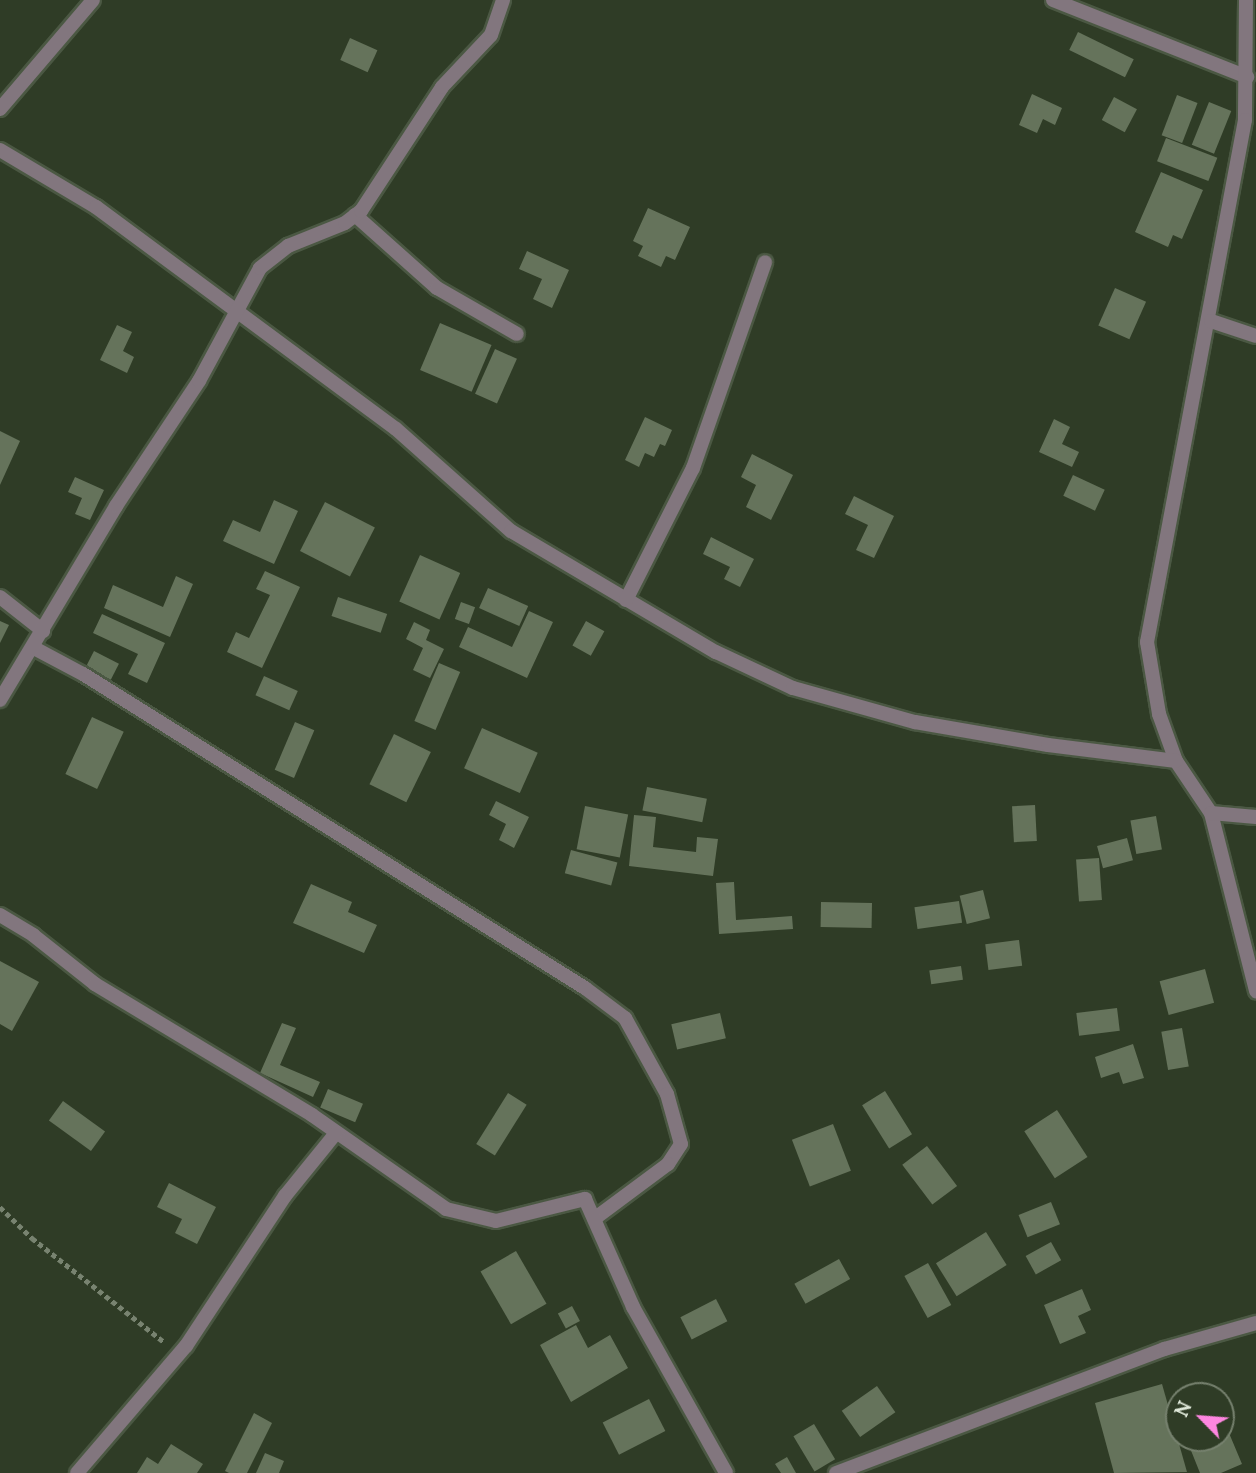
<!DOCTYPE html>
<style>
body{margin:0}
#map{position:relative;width:1256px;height:1473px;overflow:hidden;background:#2f3c26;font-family:Lora,serif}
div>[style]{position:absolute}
.building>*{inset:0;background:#65735b;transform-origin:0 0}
.path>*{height:4.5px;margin-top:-2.25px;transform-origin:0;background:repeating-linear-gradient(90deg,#788370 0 5px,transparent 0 8.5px)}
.roads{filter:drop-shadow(2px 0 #4b5843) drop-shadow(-2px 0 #4b5843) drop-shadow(0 2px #4b5843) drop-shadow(0 -2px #4b5843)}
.minor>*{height:14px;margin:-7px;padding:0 7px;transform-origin:7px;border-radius:7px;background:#82767e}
span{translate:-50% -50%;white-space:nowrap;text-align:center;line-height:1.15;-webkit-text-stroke:5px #2f3c26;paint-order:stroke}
.north{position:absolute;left:1165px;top:1382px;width:70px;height:70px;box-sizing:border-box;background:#2f3c26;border:2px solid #76816e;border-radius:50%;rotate:295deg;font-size:19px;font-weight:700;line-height:28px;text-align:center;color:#e0e9da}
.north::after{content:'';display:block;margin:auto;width:24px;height:32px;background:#fe86e0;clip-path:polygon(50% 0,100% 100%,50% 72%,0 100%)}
</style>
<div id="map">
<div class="building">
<i style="left:1078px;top:32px;width:62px;height:20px;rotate:26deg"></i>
<i style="left:350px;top:38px;width:30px;height:24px;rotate:24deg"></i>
<i style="clip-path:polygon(1032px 94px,1062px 108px,1055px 125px,1043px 119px,1037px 133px,1019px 125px)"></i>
<i style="left:1177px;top:95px;width:22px;height:43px;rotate:21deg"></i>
<i style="left:1114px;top:97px;width:26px;height:26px;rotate:28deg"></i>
<i style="left:1209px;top:102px;width:24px;height:46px;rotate:22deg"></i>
<i style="left:1166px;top:138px;width:55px;height:25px;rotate:21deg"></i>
<i style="clip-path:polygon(1161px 172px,1203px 190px,1182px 239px,1173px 235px,1168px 247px,1135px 232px)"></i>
<i style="clip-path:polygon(648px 208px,690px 227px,675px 260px,666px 256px,661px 267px,638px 256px,643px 246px,633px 241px)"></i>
<i style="clip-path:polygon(527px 251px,569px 270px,552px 308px,533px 299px,542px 279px,519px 269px)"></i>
<i style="left:1115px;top:288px;width:34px;height:41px;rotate:24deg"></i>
<i style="left:440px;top:323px;width:56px;height:51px;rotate:23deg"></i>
<i style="clip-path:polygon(117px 325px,132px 332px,123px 351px,134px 357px,127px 373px,100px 360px)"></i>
<i style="left:495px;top:349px;width:24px;height:49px;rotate:24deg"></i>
<i style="clip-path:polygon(645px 417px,672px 430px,665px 446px,660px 444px,654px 457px,645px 453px,639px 467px,625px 460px)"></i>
<i style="clip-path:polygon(1054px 419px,1070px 427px,1062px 444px,1079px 452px,1072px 467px,1039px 452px)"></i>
<i style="clip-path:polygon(0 431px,20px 441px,0 485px)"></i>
<i style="clip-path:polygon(752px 454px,793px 475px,771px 520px,746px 507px,756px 485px,741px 477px)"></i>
<i style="left:1073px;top:475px;width:35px;height:23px;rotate:25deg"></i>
<i style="clip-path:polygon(75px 477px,104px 490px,90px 520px,75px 514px,82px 498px,68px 492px)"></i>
<i style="clip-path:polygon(854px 496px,894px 516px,874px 558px,856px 550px,868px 525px,845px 514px)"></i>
<i style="clip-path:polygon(274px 500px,298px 511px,274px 564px,223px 541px,233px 520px,260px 532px)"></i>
<i style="left:325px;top:502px;width:56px;height:55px;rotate:27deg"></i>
<i style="clip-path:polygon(711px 537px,754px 559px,740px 587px,724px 579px,730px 567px,703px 554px)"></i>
<i style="left:420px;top:555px;width:44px;height:51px;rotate:24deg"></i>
<i style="clip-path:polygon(265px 571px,300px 587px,262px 668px,227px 652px,236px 632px,249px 638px,270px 595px,256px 589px)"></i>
<i style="clip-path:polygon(176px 576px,193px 584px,170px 637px,104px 608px,113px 585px,163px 607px)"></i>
<i style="left:488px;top:588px;width:44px;height:22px;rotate:24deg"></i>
<i style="left:338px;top:597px;width:52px;height:20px;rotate:19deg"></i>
<i style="left:461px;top:602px;width:15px;height:18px;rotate:20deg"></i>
<i style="clip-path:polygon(529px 611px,553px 622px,527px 678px,459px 647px,468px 627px,512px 647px)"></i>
<i style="clip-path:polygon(102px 614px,165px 643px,147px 683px,128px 674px,138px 654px,93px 633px)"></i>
<i style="clip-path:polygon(0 621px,9px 625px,0 643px)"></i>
<i style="left:586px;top:621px;width:21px;height:28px;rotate:29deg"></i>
<i style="clip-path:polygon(414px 622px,430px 630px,426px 640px,444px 649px,430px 678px,413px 670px,423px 648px,406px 639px)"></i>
<i style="left:94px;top:651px;width:28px;height:18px;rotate:27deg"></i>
<i style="left:439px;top:663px;width:23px;height:63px;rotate:23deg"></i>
<i style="left:264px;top:676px;width:37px;height:21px;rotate:24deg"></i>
<i style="left:92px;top:717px;width:35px;height:63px;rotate:25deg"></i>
<i style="left:295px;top:722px;width:21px;height:52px;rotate:23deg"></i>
<i style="left:482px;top:728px;width:61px;height:44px;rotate:24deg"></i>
<i style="left:394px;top:734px;width:41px;height:56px;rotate:26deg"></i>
<i style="left:647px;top:787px;width:61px;height:24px;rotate:11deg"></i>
<i style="clip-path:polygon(496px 801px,529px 817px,514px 848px,499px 840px,506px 824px,489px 815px)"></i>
<i style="left:1035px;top:805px;width:36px;height:23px;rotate:87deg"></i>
<i style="left:585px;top:806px;width:44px;height:44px;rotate:11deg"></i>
<i style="clip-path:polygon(634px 815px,656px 817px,653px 847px,696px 852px,697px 837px,718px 839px,713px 876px,629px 866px)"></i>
<i style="left:1156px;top:816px;width:34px;height:26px;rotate:80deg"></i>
<i style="left:1127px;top:838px;width:23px;height:31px;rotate:75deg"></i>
<i style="left:571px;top:850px;width:48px;height:24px;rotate:15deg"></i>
<i style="left:1099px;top:858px;width:42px;height:23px;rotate:86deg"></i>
<i style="clip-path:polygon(734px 882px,736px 920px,792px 916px,793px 929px,719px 934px,716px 883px)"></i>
<i style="clip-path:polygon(311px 884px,352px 902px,348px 912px,377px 925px,364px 953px,293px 923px)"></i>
<i style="left:983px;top:890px;width:29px;height:24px;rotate:76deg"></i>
<i style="left:959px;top:901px;width:22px;height:45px;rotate:82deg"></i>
<i style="left:821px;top:902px;width:51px;height:25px;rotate:1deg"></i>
<i style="left:1019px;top:940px;width:26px;height:34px;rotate:83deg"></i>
<i style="clip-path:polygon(0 961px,39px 982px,12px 1031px,0 1024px)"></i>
<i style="left:961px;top:966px;width:14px;height:32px;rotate:82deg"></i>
<i style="left:1205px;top:969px;width:35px;height:47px;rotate:75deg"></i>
<i style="left:1117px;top:1008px;width:23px;height:41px;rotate:83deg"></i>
<i style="left:720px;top:1013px;width:26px;height:50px;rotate:77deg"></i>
<i style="clip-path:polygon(282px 1023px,296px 1028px,280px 1065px,320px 1082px,313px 1097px,260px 1073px)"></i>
<i style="left:1182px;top:1028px;width:39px;height:21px;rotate:80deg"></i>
<i style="clip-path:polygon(1133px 1044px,1144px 1078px,1123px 1084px,1119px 1072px,1101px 1078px,1095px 1057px)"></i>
<i style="left:328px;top:1089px;width:38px;height:20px;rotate:23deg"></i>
<i style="left:885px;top:1091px;width:51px;height:27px;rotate:58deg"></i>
<i style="left:508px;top:1093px;width:22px;height:60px;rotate:32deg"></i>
<i style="left:63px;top:1101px;width:52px;height:24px;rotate:36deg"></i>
<i style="left:1057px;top:1110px;width:56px;height:39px;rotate:57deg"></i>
<i style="left:833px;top:1124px;width:50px;height:44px;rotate:69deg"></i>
<i style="left:927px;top:1146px;width:50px;height:31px;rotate:53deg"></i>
<i style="clip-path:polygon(169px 1183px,216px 1207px,197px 1244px,175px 1233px,182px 1219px,157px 1207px)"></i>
<i style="left:1051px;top:1202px;width:24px;height:35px;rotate:68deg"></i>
<i style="left:986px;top:1232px;width:39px;height:59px;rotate:58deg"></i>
<i style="left:1051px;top:1242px;width:21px;height:29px;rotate:61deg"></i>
<i style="left:516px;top:1251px;width:61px;height:41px;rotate:60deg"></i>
<i style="left:839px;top:1259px;width:23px;height:51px;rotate:61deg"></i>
<i style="left:928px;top:1263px;width:48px;height:27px;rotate:61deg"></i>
<i style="clip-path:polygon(1082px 1289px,1091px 1310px,1078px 1316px,1086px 1333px,1060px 1344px,1044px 1305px)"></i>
<i style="left:716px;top:1299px;width:25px;height:40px;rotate:63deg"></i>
<i style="left:572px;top:1306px;width:17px;height:16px;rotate:62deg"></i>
<i style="clip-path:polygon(576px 1325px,588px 1348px,610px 1335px,628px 1368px,571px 1402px,540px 1345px)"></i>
<i style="clip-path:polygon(1162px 1384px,1187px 1472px,1114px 1473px,1095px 1403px)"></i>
<i style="left:877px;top:1386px;width:32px;height:43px;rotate:55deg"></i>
<i style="left:649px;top:1399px;width:36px;height:52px;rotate:63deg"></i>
<i style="clip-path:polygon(254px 1413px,272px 1423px,247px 1473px,229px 1473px,225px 1471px)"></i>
<i style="clip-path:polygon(1221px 1414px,1242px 1464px,1221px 1473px,1200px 1473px,1186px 1438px,1221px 1438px)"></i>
<i style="left:814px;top:1424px;width:41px;height:24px;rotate:59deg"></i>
<i style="clip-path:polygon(171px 1444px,203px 1464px,197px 1473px,137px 1473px,147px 1457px,158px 1464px)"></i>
<i style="clip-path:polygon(265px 1453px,284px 1461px,279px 1473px,256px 1473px)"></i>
<i style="clip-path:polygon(787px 1457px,796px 1473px,781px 1473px,775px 1464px)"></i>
</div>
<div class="path">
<i style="left:0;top:1207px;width:45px;rotate:44.1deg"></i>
<i style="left:32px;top:1238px;width:167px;rotate:38.2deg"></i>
</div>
<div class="roads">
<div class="minor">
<i style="left:1053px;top:0;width:209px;rotate:21.6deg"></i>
<i style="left:1246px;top:0;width:120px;rotate:90.5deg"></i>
<i style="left:1245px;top:120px;width:531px;rotate:100.63deg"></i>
<i style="left:1147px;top:642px;width:73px;rotate:80.5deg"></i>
<i style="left:1159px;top:714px;width:50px;rotate:70.1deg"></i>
<i style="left:1176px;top:761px;width:63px;rotate:56.1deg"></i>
<i style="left:1211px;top:813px;width:184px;rotate:75.8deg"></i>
<i style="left:0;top:109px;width:143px;rotate:-49.5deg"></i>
<i style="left:0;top:150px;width:112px;rotate:30.7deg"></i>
<i style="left:96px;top:207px;width:373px;rotate:36.5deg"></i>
<i style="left:396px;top:429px;width:154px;rotate:41.6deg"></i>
<i style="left:511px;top:531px;width:238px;rotate:30.6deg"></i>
<i style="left:716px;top:652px;width:85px;rotate:25.1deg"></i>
<i style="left:793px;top:688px;width:127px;rotate:15.6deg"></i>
<i style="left:915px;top:722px;width:135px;rotate:9.8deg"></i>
<i style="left:1048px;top:745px;width:129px;rotate:7.1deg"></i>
<i style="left:355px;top:215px;width:110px;rotate:41.7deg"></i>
<i style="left:437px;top:288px;width:92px;rotate:29.9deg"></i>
<i style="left:1211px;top:321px;width:47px;rotate:18.4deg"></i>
<i style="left:0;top:597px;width:55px;rotate:38.3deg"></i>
<i style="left:626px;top:600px;width:148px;rotate:-63.1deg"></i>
<i style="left:693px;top:468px;width:218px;rotate:-70.7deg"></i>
<i style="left:34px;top:648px;width:55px;rotate:28deg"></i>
<i style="left:83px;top:674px;width:592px;rotate:32.03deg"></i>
<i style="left:585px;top:988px;width:50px;rotate:36.9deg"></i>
<i style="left:625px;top:1018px;width:87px;rotate:61.1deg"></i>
<i style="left:667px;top:1094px;width:52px;rotate:74.4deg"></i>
<i style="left:681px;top:1144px;width:24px;rotate:123deg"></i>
<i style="left:668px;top:1164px;width:92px;rotate:143.4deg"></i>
<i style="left:0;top:700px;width:226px;rotate:-59.1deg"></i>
<i style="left:116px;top:506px;width:150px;rotate:-56.4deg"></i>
<i style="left:199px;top:381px;width:128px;rotate:-61.6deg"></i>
<i style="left:260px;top:268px;width:36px;rotate:-38deg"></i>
<i style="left:288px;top:246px;width:61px;rotate:-22deg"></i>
<i style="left:345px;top:223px;width:20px;rotate:-37deg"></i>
<i style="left:361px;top:211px;width:148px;rotate:-56.8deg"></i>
<i style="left:442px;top:87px;width:71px;rotate:-46.7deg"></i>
<i style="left:491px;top:35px;width:37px;rotate:-71deg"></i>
<i style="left:1211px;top:813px;width:45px;rotate:5.1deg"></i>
<i style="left:0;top:915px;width:39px;rotate:31deg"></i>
<i style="left:33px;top:935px;width:79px;rotate:38.3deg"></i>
<i style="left:95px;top:984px;width:253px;rotate:31.1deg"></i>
<i style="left:312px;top:1115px;width:164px;rotate:35deg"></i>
<i style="left:446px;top:1209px;width:51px;rotate:13.5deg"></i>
<i style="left:496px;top:1221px;width:92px;rotate:-13.9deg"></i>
<i style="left:585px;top:1199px;width:118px;rotate:66deg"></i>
<i style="left:633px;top:1307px;width:190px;rotate:60.7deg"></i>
<i style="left:77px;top:1473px;width:167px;rotate:-49.4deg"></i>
<i style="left:186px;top:1346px;width:180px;rotate:-56.6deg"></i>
<i style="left:285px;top:1196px;width:81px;rotate:-51deg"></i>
<i style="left:836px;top:1473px;width:351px;rotate:-20.7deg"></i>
<i style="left:1164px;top:1349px;width:96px;rotate:-15.8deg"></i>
</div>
</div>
<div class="north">N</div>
</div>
